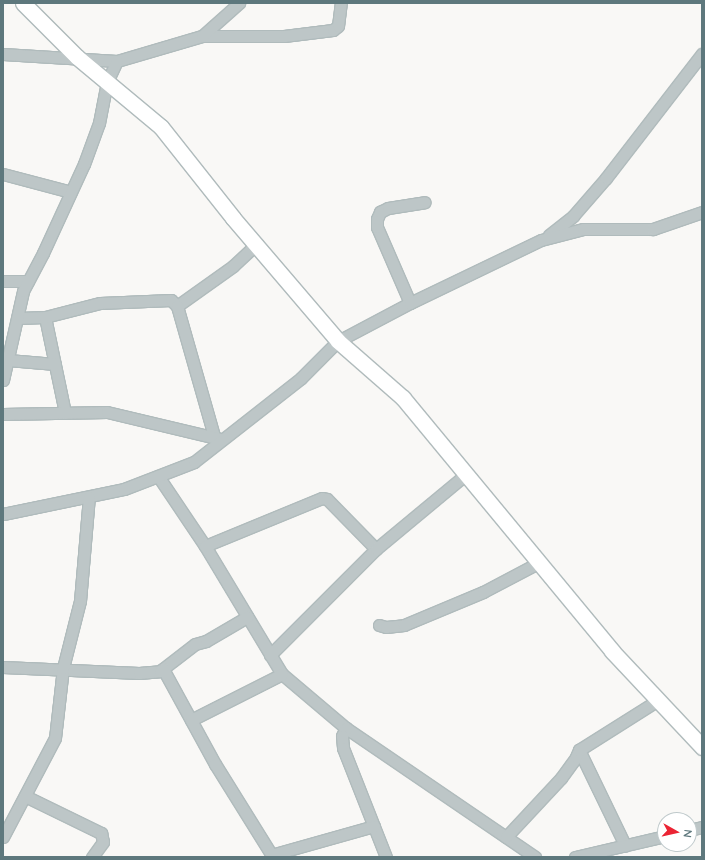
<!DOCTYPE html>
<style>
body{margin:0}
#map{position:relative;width:705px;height:860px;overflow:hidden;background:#f9f8f6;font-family:Quicksand,sans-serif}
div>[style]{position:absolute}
.roads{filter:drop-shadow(1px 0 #b0bbbc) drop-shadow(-1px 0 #b0bbbc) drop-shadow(0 1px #b0bbbc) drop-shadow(0 -1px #b0bbbc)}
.street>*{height:11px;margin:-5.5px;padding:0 5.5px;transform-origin:5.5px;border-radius:5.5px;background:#bdc6c7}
.secondary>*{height:15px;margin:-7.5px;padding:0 7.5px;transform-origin:7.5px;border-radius:7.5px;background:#fff}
span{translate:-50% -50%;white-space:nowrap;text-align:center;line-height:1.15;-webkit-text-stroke:4px #fff;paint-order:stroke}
.frame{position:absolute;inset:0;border:4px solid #5e787d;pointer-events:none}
.north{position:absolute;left:657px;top:812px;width:40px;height:40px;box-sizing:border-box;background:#fff;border:1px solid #bfc9cb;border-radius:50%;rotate:98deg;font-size:11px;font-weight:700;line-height:16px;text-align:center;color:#5e787d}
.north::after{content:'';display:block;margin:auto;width:14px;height:18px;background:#eb2434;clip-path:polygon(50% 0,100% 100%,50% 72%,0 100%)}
</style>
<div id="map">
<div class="roads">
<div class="street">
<i style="left:202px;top:36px;width:82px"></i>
<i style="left:284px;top:36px;width:49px;rotate:-7deg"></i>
<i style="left:333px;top:30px;width:6px;rotate:-39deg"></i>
<i style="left:338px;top:26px;width:23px;rotate:-83deg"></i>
<i style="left:3px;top:54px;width:114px;rotate:3.5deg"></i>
<i style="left:117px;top:61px;width:89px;rotate:-16.4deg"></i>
<i style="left:202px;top:36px;width:50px;rotate:-41.7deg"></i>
<i style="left:3px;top:174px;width:70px;rotate:14.8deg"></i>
<i style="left:549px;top:235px;width:31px;rotate:-38deg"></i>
<i style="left:573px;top:216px;width:50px;rotate:-49deg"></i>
<i style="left:606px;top:178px;width:157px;rotate:-52.3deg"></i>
<i style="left:3px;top:281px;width:25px"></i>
<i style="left:410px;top:303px;width:83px;rotate:-113.5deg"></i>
<i style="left:377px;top:227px;width:8px;rotate:-90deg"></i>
<i style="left:377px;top:219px;width:8px;rotate:-67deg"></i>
<i style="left:380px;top:212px;width:9px;rotate:-27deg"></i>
<i style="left:388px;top:208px;width:37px;rotate:-9deg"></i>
<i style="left:177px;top:306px;width:69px;rotate:-35.5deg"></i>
<i style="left:233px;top:266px;width:33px;rotate:-43deg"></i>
<i style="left:45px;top:317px;width:98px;rotate:78.2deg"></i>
<i style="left:18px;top:318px;width:27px;rotate:-2deg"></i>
<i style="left:45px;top:317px;width:57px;rotate:-14.3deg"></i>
<i style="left:100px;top:303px;width:71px;rotate:-2.4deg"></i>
<i style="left:171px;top:300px;width:8px;rotate:45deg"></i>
<i style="left:177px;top:306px;width:138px;rotate:74.1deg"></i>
<i style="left:8px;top:360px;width:47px;rotate:4.9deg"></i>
<i style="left:3px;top:380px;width:91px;rotate:-77.3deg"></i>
<i style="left:23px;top:291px;width:43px;rotate:-62.2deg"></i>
<i style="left:43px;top:253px;width:98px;rotate:-65.3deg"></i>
<i style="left:84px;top:164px;width:44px;rotate:-69.9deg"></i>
<i style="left:99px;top:123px;width:42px;rotate:-79deg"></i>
<i style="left:107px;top:82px;width:23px;rotate:-65deg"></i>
<i style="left:3px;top:414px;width:104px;rotate:-1.1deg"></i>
<i style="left:107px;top:412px;width:116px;rotate:13.4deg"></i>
<i style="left:158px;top:476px;width:84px;rotate:56.1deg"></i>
<i style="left:205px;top:546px;width:149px;rotate:59deg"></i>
<i style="left:282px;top:674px;width:84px;rotate:40.2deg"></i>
<i style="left:346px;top:728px;width:229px;rotate:34.3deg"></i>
<i style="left:3px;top:514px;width:124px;rotate:-11.7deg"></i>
<i style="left:124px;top:489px;width:75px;rotate:-21.1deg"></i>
<i style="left:194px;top:462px;width:136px;rotate:-38.1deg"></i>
<i style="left:301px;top:378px;width:52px;rotate:-45deg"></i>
<i style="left:338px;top:341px;width:81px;rotate:-27.8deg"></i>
<i style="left:410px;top:303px;width:145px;rotate:-25.7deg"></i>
<i style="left:541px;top:240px;width:43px;rotate:-14.7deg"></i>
<i style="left:583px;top:229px;width:70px"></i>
<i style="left:653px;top:229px;width:52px;rotate:-19.1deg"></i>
<i style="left:205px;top:546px;width:126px;rotate:-22.3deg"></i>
<i style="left:322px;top:498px;width:5px;rotate:11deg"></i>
<i style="left:327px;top:499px;width:70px;rotate:45.6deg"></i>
<i style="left:379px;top:625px;width:7px;rotate:16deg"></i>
<i style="left:386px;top:627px;width:18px;rotate:-6deg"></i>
<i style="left:404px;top:625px;width:86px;rotate:-22.7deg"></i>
<i style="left:483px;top:592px;width:62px;rotate:-27.8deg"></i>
<i style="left:270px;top:655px;width:150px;rotate:-45deg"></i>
<i style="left:376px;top:549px;width:116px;rotate:-39.7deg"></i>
<i style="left:3px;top:667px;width:136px;rotate:2.5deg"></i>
<i style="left:139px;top:673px;width:21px;rotate:-5deg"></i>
<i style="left:160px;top:671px;width:44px;rotate:-37.6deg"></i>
<i style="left:195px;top:644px;width:11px;rotate:-15deg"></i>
<i style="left:206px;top:641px;width:48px;rotate:-30.3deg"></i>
<i style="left:163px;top:669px;width:108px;rotate:61.3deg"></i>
<i style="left:215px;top:764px;width:110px;rotate:58.1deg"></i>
<i style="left:191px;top:720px;width:102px;rotate:-26.8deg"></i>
<i style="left:346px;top:728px;width:9px;rotate:117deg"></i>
<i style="left:342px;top:736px;width:12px;rotate:85deg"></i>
<i style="left:343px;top:748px;width:117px;rotate:68.5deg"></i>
<i style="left:579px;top:750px;width:106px;rotate:64.2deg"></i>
<i style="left:25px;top:796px;width:85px;rotate:26deg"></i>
<i style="left:101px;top:833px;width:9px;rotate:77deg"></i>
<i style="left:103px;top:842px;width:19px;rotate:126deg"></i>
<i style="left:689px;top:830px;width:13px;rotate:-13deg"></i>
<i style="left:3px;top:837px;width:112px;rotate:-62.3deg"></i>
<i style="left:55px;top:738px;width:70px;rotate:-83.5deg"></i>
<i style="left:63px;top:668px;width:69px;rotate:-75.8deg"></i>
<i style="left:80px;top:601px;width:104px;rotate:-85.1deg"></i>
<i style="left:506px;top:837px;width:81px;rotate:-47deg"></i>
<i style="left:561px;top:778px;width:26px;rotate:-54deg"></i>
<i style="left:576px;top:757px;width:8px;rotate:-67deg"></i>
<i style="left:579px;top:750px;width:93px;rotate:-32.3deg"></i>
<i style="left:271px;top:855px;width:107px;rotate:-15.7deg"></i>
<i style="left:575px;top:857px;width:92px;rotate:-13.1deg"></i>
</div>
<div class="secondary">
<i style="left:23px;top:3px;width:76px;rotate:45deg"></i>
<i style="left:77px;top:57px;width:109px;rotate:39.8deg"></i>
<i style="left:161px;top:127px;width:116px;rotate:51.6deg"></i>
<i style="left:233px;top:218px;width:162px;rotate:49.5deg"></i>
<i style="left:338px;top:341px;width:86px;rotate:41.2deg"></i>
<i style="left:403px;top:398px;width:328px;rotate:50.4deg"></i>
<i style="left:612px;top:651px;width:132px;rotate:46.8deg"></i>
</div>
</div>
<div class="frame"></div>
<div class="north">N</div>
</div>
